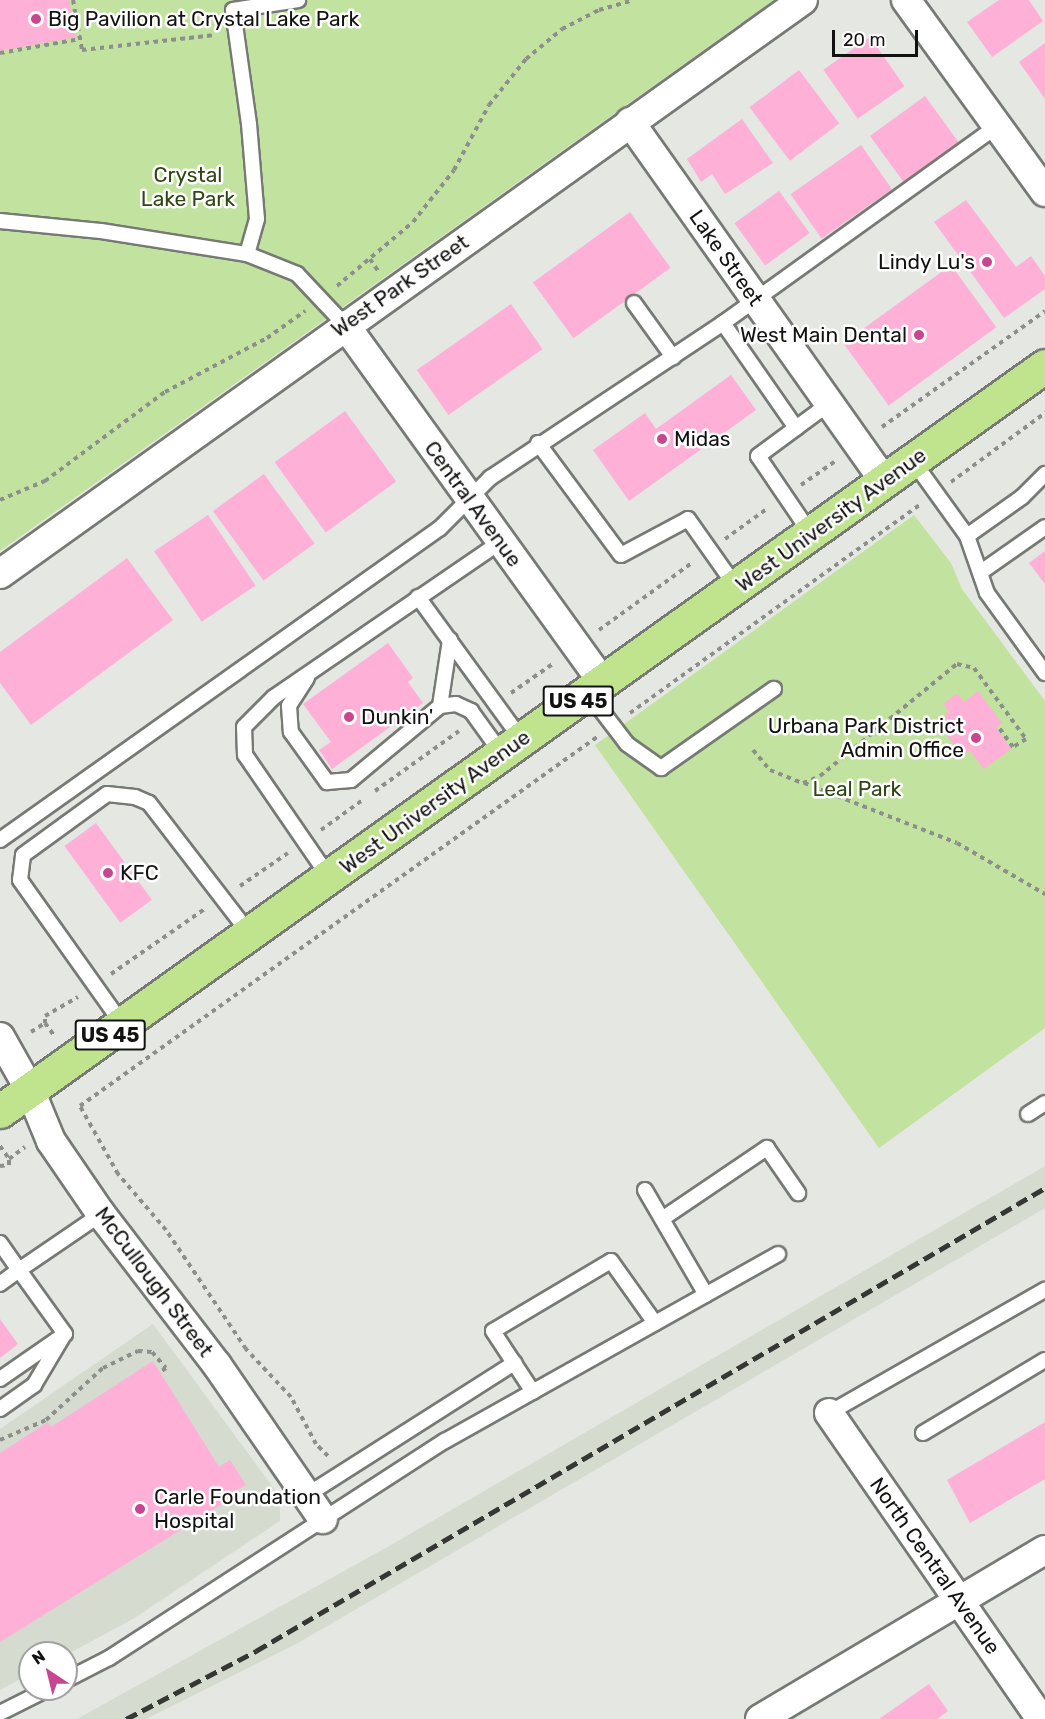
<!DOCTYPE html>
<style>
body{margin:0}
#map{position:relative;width:1045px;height:1719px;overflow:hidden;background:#e4e7e2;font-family:Rubik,sans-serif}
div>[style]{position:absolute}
.built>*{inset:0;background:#d5dbcf}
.green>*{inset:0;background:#c2e29f}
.building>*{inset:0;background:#feb0d7;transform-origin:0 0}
.path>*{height:4px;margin-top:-2px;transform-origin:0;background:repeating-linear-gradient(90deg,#8c8f8b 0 4.5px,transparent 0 9px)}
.roads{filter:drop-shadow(2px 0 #767974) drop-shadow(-2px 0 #767974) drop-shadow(0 2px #767974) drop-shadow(0 -2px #767974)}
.lane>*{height:14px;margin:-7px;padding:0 7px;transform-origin:7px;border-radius:7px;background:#fff}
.street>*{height:28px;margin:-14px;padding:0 14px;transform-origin:14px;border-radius:14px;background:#fff}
.primary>*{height:33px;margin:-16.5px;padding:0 16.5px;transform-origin:16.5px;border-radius:16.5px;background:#c0e38e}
.rail>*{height:4.5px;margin-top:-2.25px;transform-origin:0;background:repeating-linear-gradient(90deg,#363735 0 12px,transparent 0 18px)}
.dots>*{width:16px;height:16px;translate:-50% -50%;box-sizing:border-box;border:3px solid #fff;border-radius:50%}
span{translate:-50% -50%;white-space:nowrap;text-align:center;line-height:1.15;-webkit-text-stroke:5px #fff;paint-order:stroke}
.shield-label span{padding:2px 4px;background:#fff;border:2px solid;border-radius:4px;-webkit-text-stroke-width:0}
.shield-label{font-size:20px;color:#121311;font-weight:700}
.poi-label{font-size:21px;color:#121311}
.left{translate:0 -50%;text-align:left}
.right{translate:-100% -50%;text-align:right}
.park-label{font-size:21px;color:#2f4512}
.street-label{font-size:21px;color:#121311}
.north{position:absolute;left:18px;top:1641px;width:60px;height:60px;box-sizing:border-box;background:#fff;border:2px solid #a0a1a0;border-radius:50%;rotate:325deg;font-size:16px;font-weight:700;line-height:24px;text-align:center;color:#121311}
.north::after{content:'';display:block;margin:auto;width:21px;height:27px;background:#c74690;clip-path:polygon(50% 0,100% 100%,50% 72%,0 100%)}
.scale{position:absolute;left:832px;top:30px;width:86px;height:27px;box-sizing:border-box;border:3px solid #121311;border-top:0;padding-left:8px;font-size:18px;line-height:21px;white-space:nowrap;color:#121311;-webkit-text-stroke:4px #fff;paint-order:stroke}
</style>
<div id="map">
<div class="built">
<i style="clip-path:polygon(1045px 1166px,1045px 1208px,298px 1643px,146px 1719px,77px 1719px,391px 1545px)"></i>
<i style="clip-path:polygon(153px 1324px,280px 1497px,280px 1521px,133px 1619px,66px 1655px,30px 1653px,30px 1674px,0 1690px,0 1429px)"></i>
</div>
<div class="green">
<i style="clip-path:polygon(0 0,774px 0,0 551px)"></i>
<i style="clip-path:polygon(914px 515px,951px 563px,962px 589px,1045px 701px,1045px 1028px,879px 1148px,595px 745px)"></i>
</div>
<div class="building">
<i style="clip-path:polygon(0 0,69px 0,76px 37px,0 51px)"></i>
<i style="clip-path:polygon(999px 0,1029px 0,1043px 21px,992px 57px,967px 22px)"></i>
<i style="left:870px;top:37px;width:60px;height:57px;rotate:55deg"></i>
<i style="clip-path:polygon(1045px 43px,1045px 99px,1019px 62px)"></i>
<i style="left:799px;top:70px;width:67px;height:62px;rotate:53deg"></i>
<i style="left:925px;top:96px;width:57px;height:68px;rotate:54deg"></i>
<i style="clip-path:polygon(742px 119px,773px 163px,725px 194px,712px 174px,701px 182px,687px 159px)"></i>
<i style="left:861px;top:145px;width:54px;height:86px;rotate:55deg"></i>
<i style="left:779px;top:191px;width:52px;height:55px;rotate:54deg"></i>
<i style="clip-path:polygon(966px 200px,1016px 267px,1031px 256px,1045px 276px,1045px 289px,1004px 318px,934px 222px)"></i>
<i style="left:630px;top:212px;width:69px;height:120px;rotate:54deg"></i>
<i style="left:951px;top:265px;width:77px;height:133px;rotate:54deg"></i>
<i style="left:511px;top:304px;width:55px;height:115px;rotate:55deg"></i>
<i style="clip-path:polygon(731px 375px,756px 410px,629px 501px,593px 450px,645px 413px,656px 429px)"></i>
<i style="left:345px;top:411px;width:87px;height:87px;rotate:54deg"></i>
<i style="left:264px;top:474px;width:86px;height:63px;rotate:54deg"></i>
<i style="left:208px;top:515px;width:85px;height:65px;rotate:56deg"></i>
<i style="clip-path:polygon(1045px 551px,1045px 584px,1029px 563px)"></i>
<i style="clip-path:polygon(127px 558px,173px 620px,31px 725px,0 683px,0 652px)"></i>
<i style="clip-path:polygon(388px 643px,413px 678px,408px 682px,423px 703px,332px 769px,319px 750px,331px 742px,303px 704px)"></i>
<i style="clip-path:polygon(978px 691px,1002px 723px,996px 728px,1011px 749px,984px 769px,970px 751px,962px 756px,937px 722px,949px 712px,943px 704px,957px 693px,964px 702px)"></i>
<i style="left:96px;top:823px;width:95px;height:39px;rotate:54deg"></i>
<i style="clip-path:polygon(0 1319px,18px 1344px,0 1358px)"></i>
<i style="clip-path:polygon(153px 1361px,219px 1467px,230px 1460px,246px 1485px,235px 1491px,237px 1495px,0 1642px,0 1453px,48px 1422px,51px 1427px)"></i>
<i style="clip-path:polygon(1045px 1422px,1045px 1479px,970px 1523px,947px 1480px)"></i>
<i style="clip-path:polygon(929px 1684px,948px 1711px,937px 1719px,879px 1719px)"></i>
</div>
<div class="path">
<i style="left:73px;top:0;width:51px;rotate:79.8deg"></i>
<i style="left:82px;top:50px;width:134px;rotate:-6.4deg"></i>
<i style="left:0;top:53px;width:81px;rotate:-9.9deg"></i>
<i style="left:370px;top:259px;width:14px;rotate:56deg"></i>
<i style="left:337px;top:286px;width:99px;rotate:-40.1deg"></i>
<i style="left:413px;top:222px;width:66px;rotate:-51.7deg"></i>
<i style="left:454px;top:170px;width:74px;rotate:-61.7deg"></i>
<i style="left:489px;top:105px;width:59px;rotate:-51.2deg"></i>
<i style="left:526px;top:59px;width:47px;rotate:-39.8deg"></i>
<i style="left:562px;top:29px;width:42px;rotate:-27.2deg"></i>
<i style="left:599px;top:10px;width:35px;rotate:-16deg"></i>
<i style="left:882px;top:427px;width:200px;rotate:-35.4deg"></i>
<i style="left:951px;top:482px;width:117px;rotate:-36.3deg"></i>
<i style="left:801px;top:485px;width:44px;rotate:-34.8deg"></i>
<i style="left:0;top:500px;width:49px;rotate:-22.9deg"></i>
<i style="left:45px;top:481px;width:149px;rotate:-36.6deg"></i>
<i style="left:165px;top:392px;width:115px;rotate:-27.9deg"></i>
<i style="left:267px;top:338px;width:47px;rotate:-35.4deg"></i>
<i style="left:725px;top:539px;width:53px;rotate:-35.8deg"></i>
<i style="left:599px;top:630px;width:115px;rotate:-35.8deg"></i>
<i style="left:511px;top:693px;width:52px;rotate:-34.9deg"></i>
<i style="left:630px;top:713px;width:358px;rotate:-35.7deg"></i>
<i style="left:753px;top:750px;width:26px;rotate:50deg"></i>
<i style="left:770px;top:770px;width:35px;rotate:22deg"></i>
<i style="left:803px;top:783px;width:18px;rotate:-22deg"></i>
<i style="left:820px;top:776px;width:177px;rotate:-39.3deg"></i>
<i style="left:957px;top:664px;width:17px;rotate:13deg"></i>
<i style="left:974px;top:668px;width:88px;rotate:53.8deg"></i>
<i style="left:1026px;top:739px;width:15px;rotate:148deg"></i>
<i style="left:1013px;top:747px;width:26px;rotate:-126deg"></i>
<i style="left:804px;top:783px;width:164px;rotate:21.4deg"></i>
<i style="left:957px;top:843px;width:102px;rotate:30.1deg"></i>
<i style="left:375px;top:791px;width:103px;rotate:-35.5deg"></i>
<i style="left:321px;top:830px;width:53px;rotate:-35.8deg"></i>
<i style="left:240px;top:886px;width:58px;rotate:-34.5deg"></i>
<i style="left:111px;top:974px;width:116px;rotate:-34.8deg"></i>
<i style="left:45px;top:1023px;width:17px;rotate:54deg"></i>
<i style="left:31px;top:1032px;width:17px;rotate:-33deg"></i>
<i style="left:45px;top:1023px;width:7px;rotate:-90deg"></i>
<i style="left:45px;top:1016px;width:38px;rotate:-30deg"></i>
<i style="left:0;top:1146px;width:16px;rotate:55deg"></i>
<i style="left:9px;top:1159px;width:20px;rotate:-37deg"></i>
<i style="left:0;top:1166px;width:9px;rotate:-6deg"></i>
<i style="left:9px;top:1165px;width:6px;rotate:-90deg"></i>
<i style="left:0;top:1440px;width:50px;rotate:-23.5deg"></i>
<i style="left:46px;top:1420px;width:77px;rotate:-42.4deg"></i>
<i style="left:103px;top:1368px;width:39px;rotate:-26deg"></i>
<i style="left:138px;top:1351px;width:14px;rotate:4deg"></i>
<i style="left:152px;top:1352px;width:21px;rotate:49deg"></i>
<i style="left:166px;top:1368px;width:7px;rotate:146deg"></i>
<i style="left:328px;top:1456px;width:17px;rotate:-135deg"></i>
<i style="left:316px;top:1444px;width:53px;rotate:-118deg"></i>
<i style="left:291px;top:1397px;width:66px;rotate:-133.2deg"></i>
<i style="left:246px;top:1349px;width:143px;rotate:-123.9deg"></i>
<i style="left:166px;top:1230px;width:74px;rotate:-130.6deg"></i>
<i style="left:118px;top:1174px;width:78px;rotate:-119.2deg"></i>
<i style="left:80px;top:1106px;width:635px;rotate:-35.52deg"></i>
</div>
<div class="roads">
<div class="lane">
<i style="left:0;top:221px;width:101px;rotate:5.7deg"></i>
<i style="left:101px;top:231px;width:148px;rotate:9deg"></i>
<i style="left:247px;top:254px;width:54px;rotate:21.8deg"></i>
<i style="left:297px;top:274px;width:70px;rotate:46.7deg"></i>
<i style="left:247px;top:254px;width:36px;rotate:-74deg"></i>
<i style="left:257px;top:219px;width:95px;rotate:-94.8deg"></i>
<i style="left:249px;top:124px;width:115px;rotate:-98deg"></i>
<i style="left:233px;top:10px;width:66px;rotate:-8.7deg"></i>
<i style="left:634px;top:303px;width:67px;rotate:54.2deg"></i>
<i style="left:723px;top:323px;width:128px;rotate:55.2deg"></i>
<i style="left:538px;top:443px;width:139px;rotate:53.5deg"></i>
<i style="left:621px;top:555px;width:76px;rotate:-28.2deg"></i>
<i style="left:688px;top:519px;width:83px;rotate:54.8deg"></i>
<i style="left:913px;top:461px;width:92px;rotate:54.2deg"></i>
<i style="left:967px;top:536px;width:60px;rotate:70.7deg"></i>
<i style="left:987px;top:593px;width:99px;rotate:54.1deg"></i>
<i style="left:811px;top:534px;width:94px;rotate:-124.2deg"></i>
<i style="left:758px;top:456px;width:89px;rotate:-36.4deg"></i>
<i style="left:967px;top:536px;width:67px;rotate:-35.3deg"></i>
<i style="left:1022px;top:497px;width:33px;rotate:-45deg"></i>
<i style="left:981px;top:572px;width:78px;rotate:-35.1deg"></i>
<i style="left:418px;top:597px;width:177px;rotate:54deg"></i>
<i style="left:307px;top:678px;width:33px;rotate:123deg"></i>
<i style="left:289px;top:706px;width:26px;rotate:86deg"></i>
<i style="left:291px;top:732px;width:62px;rotate:54.2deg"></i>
<i style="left:327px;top:782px;width:24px;rotate:-5deg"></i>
<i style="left:351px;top:780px;width:116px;rotate:-39.7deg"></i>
<i style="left:440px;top:706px;width:16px;rotate:-7deg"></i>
<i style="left:456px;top:704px;width:17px;rotate:25deg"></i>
<i style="left:471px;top:711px;width:53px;rotate:54.2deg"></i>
<i style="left:588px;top:693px;width:64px;rotate:52.6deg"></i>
<i style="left:627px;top:744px;width:42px;rotate:35.2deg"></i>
<i style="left:661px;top:768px;width:138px;rotate:-35deg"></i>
<i style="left:440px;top:706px;width:67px;rotate:-81.4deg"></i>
<i style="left:0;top:840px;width:539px;rotate:-35.34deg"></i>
<i style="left:440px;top:528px;width:71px;rotate:-45deg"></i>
<i style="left:490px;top:478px;width:280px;rotate:-33.6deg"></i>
<i style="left:723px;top:323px;width:337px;rotate:-35.7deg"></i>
<i style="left:329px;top:877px;width:148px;rotate:-124.5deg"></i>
<i style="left:245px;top:755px;width:28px;rotate:-92deg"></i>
<i style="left:244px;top:727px;width:42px;rotate:-45deg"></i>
<i style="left:274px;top:697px;width:274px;rotate:-34.4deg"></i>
<i style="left:123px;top:1025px;width:178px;rotate:-125.4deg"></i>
<i style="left:20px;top:880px;width:25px;rotate:-83deg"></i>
<i style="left:23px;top:855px;width:54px;rotate:-36deg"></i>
<i style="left:67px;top:823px;width:49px;rotate:-35.9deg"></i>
<i style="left:107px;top:794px;width:28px;rotate:6deg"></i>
<i style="left:135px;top:797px;width:15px;rotate:23deg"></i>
<i style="left:149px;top:803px;width:165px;rotate:52.4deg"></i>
<i style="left:1028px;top:1114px;width:20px;rotate:-33deg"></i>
<i style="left:645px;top:1190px;width:121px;rotate:59.8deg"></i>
<i style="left:662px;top:1219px;width:127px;rotate:-34.1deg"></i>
<i style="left:767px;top:1148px;width:55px;rotate:55.4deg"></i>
<i style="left:0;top:1243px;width:33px;rotate:55deg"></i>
<i style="left:19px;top:1270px;width:24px;rotate:144deg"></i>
<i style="left:0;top:1379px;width:79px;rotate:-34.7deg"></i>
<i style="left:65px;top:1334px;width:79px;rotate:-125.7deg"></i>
<i style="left:19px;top:1270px;width:99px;rotate:-34.3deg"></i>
<i style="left:533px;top:1392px;width:73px;rotate:-123.3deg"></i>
<i style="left:493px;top:1331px;width:137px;rotate:-30.7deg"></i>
<i style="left:611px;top:1261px;width:76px;rotate:54.6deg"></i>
<i style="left:0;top:1409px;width:42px;rotate:-35.2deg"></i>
<i style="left:34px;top:1385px;width:55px;rotate:-59.2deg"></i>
<i style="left:829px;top:1413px;width:249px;rotate:-29.7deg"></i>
<i style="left:923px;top:1433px;width:142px;rotate:-30.9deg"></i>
<i style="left:307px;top:1495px;width:246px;rotate:-32.5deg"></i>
<i style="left:66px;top:1680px;width:48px;rotate:-27.1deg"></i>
<i style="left:109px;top:1658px;width:400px;rotate:-32.9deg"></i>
<i style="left:445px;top:1441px;width:382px;rotate:-29.3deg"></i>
<i style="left:0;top:1713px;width:54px;rotate:-26.6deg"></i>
</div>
<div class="street">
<i style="left:906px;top:0;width:237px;rotate:54.1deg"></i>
<i style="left:630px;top:122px;width:440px;rotate:54.7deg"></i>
<i style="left:345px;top:325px;width:441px;rotate:54.2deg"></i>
<i style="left:0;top:574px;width:987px;rotate:-35.56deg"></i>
<i style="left:0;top:1037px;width:61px;rotate:60.5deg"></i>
<i style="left:30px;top:1090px;width:55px;rotate:67.6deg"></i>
<i style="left:51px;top:1141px;width:88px;rotate:55.6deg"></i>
<i style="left:101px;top:1214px;width:190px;rotate:52.5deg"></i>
<i style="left:217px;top:1365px;width:187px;rotate:55.5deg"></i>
<i style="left:829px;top:1413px;width:372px;rotate:55.3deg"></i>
<i style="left:760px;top:1719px;width:331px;rotate:-30.7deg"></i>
</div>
<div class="primary">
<i style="left:0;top:1111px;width:1283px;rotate:-35.49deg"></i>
</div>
</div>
<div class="rail">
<i style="left:126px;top:1719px;width:147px;rotate:-27.6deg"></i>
<i style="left:256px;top:1651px;width:915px;rotate:-30.41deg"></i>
</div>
<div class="dots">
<i style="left:36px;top:19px;background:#c74690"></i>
<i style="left:987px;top:262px;background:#c74690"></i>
<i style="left:919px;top:335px;background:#c74690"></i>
<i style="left:662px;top:439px;background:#c74690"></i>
<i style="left:349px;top:717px;background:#c74690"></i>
<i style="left:976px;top:738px;background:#c74690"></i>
<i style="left:108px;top:873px;background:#c74690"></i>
<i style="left:140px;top:1509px;background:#c74690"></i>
</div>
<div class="shield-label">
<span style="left:578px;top:701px">US 45</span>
<span style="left:110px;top:1035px">US 45</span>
</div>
<div class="poi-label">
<span class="left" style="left:48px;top:19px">Big Pavilion at Crystal Lake Park</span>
<span class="right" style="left:975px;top:262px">Lindy Lu's</span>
<span class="right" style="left:907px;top:335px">West Main Dental</span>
<span class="left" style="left:674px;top:439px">Midas</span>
<span class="left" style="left:361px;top:717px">Dunkin'</span>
<span class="right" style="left:964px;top:738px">Urbana Park District<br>Admin Office</span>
<span class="left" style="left:120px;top:873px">KFC</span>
<span class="left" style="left:154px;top:1509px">Carle Foundation<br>Hospital</span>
</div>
<div class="park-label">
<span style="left:188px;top:187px">Crystal<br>Lake Park</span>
<span style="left:857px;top:789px">Leal Park</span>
</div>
<div class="street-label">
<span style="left:726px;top:258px;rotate:55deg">Lake Street</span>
<span style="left:400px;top:286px;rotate:-35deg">West Park Street</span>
<span style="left:473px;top:504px;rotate:54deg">Central Avenue</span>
<span style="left:831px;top:520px;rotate:-36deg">West University Avenue</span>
<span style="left:435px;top:802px;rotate:-36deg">West University Avenue</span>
<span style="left:154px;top:1282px;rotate:53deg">McCullough Street</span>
<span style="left:935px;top:1566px;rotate:55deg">North Central Avenue</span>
</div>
<div class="north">N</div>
<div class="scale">20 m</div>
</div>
